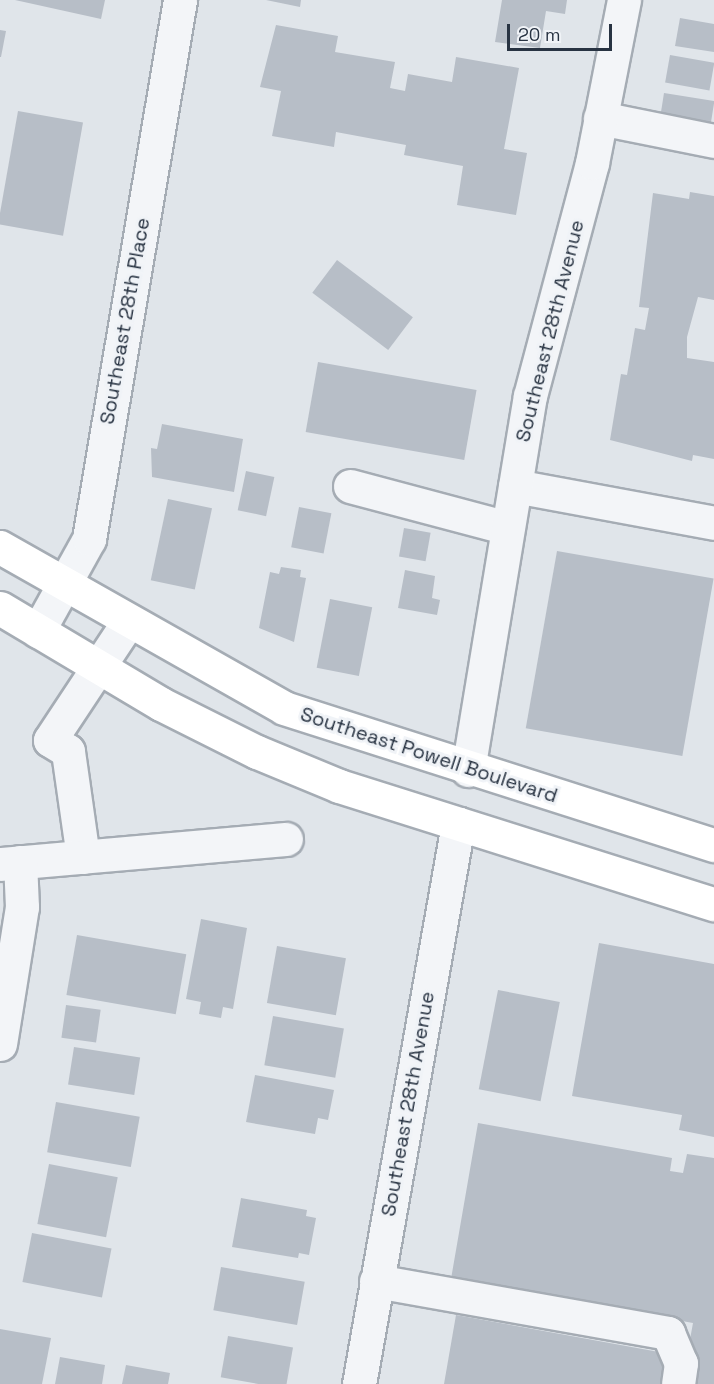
<!DOCTYPE html>
<style>
body{margin:0}
#map{position:relative;width:714px;height:1384px;overflow:hidden;background:#e0e5ea;font-family:"Space Grotesk",sans-serif}
div>[style]{position:absolute}
.building>*{inset:0;background:#b7bec7;transform-origin:0 0}
.roads{filter:drop-shadow(2px 0 #a5acb4) drop-shadow(-2px 0 #a5acb4) drop-shadow(0 2px #a5acb4) drop-shadow(0 -2px #a5acb4)}
.minor>*{height:33px;margin:-16.5px;padding:0 16.5px;transform-origin:16.5px;border-radius:16.5px;background:#f3f5f8}
.major>*{height:33px;margin:-16.5px;padding:0 16.5px;transform-origin:16.5px;border-radius:16.5px;background:#fff}
span{translate:-50% -50%;white-space:nowrap;text-align:center;line-height:1.15;-webkit-text-stroke:6px #f0f3f7;paint-order:stroke}
.street-label{font-size:20px;color:#283342}
.scale{position:absolute;left:507px;top:24px;width:105px;height:27px;box-sizing:border-box;border:3px solid #283342;border-top:0;padding-left:8px;font-size:18px;line-height:21px;white-space:nowrap;color:#283342;-webkit-text-stroke:4px #f0f3f7;paint-order:stroke}
</style>
<div id="map">
<div class="building">
<i style="clip-path:polygon(15px 0,105px 0,101px 19px)"></i>
<i style="clip-path:polygon(266px 0,301px 0,300px 7px)"></i>
<i style="clip-path:polygon(502px 0,567px 0,565px 14px,546px 11px,540px 48px,495px 42px)"></i>
<i style="clip-path:polygon(680px 18px,714px 24px,714px 52px,675px 46px)"></i>
<i style="clip-path:polygon(276px 25px,338px 36px,335px 52px,395px 62px,390px 88px,405px 91px,408px 74px,452px 82px,456px 57px,519px 68px,504px 149px,527px 153px,516px 215px,457px 205px,463px 166px,404px 155px,406px 145px,336px 132px,334px 147px,272px 136px,281px 91px,260px 87px)"></i>
<i style="clip-path:polygon(0 30px,6px 31px,1px 57px,0 57px)"></i>
<i style="left:670px;top:55px;width:45px;height:28px;rotate:10deg"></i>
<i style="left:664px;top:93px;width:51px;height:27px;rotate:9deg"></i>
<i style="left:18px;top:111px;width:66px;height:115px;rotate:10deg"></i>
<i style="clip-path:polygon(690px 192px,714px 196px,714px 300px,698px 297px,687px 337px,687px 358px,714px 362px,714px 459px,693px 455px,692px 461px,610px 440px,621px 374px,627px 375px,635px 328px,645px 330px,649px 308px,639px 307px,653px 193px,689px 199px)"></i>
<i style="left:337px;top:260px;width:95px;height:41px;rotate:37deg"></i>
<i style="left:318px;top:362px;width:161px;height:71px;rotate:10deg"></i>
<i style="clip-path:polygon(162px 424px,243px 439px,234px 492px,152px 477px,151px 448px,157px 449px)"></i>
<i style="left:246px;top:471px;width:29px;height:40px;rotate:12deg"></i>
<i style="left:168px;top:499px;width:45px;height:83px;rotate:12deg"></i>
<i style="left:299px;top:507px;width:33px;height:41px;rotate:11deg"></i>
<i style="left:404px;top:528px;width:27px;height:29px;rotate:10deg"></i>
<i style="left:557px;top:551px;width:159px;height:180px;rotate:10deg"></i>
<i style="clip-path:polygon(281px 567px,301px 570px,300px 577px,306px 578px,294px 642px,259px 628px,270px 572px,279px 574px)"></i>
<i style="clip-path:polygon(405px 570px,435px 576px,432px 598px,440px 600px,437px 615px,398px 608px)"></i>
<i style="left:330px;top:599px;width:43px;height:70px;rotate:11deg"></i>
<i style="clip-path:polygon(201px 919px,247px 928px,233px 1009px,223px 1007px,221px 1018px,199px 1014px,201px 1002px,186px 999px)"></i>
<i style="left:77px;top:935px;width:111px;height:61px;rotate:10deg"></i>
<i style="clip-path:polygon(599px 943px,714px 964px,714px 1137px,679px 1130px,682px 1115px,572px 1096px)"></i>
<i style="left:277px;top:946px;width:70px;height:58px;rotate:10deg"></i>
<i style="left:498px;top:990px;width:63px;height:101px;rotate:11deg"></i>
<i style="left:66px;top:1005px;width:35px;height:33px;rotate:8deg"></i>
<i style="left:273px;top:1016px;width:72px;height:50px;rotate:10deg"></i>
<i style="left:74px;top:1047px;width:67px;height:38px;rotate:9deg"></i>
<i style="clip-path:polygon(255px 1075px,334px 1090px,328px 1120px,318px 1118px,315px 1134px,246px 1122px)"></i>
<i style="left:56px;top:1102px;width:85px;height:51px;rotate:10deg"></i>
<i style="clip-path:polygon(478px 1123px,672px 1158px,670px 1171px,683px 1173px,687px 1154px,714px 1158px,714px 1384px,695px 1384px,698px 1363px,686px 1361px,693px 1323px,451px 1279px)"></i>
<i style="left:49px;top:1164px;width:70px;height:61px;rotate:11deg"></i>
<i style="clip-path:polygon(241px 1198px,307px 1210px,306px 1216px,316px 1218px,309px 1255px,299px 1253px,298px 1258px,232px 1247px)"></i>
<i style="left:32px;top:1233px;width:81px;height:50px;rotate:11deg"></i>
<i style="left:221px;top:1267px;width:85px;height:44px;rotate:10deg"></i>
<i style="clip-path:polygon(456px 1315px,670px 1354px,665px 1384px,444px 1384px)"></i>
<i style="clip-path:polygon(0 1329px,51px 1338px,42px 1384px,0 1384px)"></i>
<i style="left:228px;top:1336px;width:66px;height:42px;rotate:10deg"></i>
<i style="clip-path:polygon(60px 1357px,105px 1365px,102px 1384px,55px 1384px)"></i>
<i style="clip-path:polygon(126px 1365px,170px 1373px,168px 1384px,122px 1384px)"></i>
</div>
<div class="roads">
<div class="minor">
<i style="left:600px;top:118px;width:116px;rotate:11.4deg"></i>
<i style="left:350px;top:486px;width:163px;rotate:14.9deg"></i>
<i style="left:515px;top:486px;width:202px;rotate:10.5deg"></i>
<i style="left:38px;top:631px;width:105px;rotate:-61deg"></i>
<i style="left:89px;top:539px;width:547px;rotate:-80.42deg"></i>
<i style="left:468px;top:770px;width:379px;rotate:-80.6deg"></i>
<i style="left:530px;top:396px;width:241px;rotate:-75.1deg"></i>
<i style="left:592px;top:163px;width:166px;rotate:-78.9deg"></i>
<i style="left:83px;top:857px;width:107px;rotate:-98.1deg"></i>
<i style="left:68px;top:751px;width:21px;rotate:-149deg"></i>
<i style="left:50px;top:740px;width:141px;rotate:-56.5deg"></i>
<i style="left:0;top:864px;width:287px;rotate:-5deg"></i>
<i style="left:0;top:1044px;width:139px;rotate:-80.9deg"></i>
<i style="left:22px;top:907px;width:45px;rotate:-92.5deg"></i>
<i style="left:376px;top:1281px;width:297px;rotate:10.1deg"></i>
<i style="left:668px;top:1333px;width:33px;rotate:67deg"></i>
<i style="left:681px;top:1363px;width:21px;rotate:98deg"></i>
<i style="left:359px;top:1384px;width:569px;rotate:-79.97deg"></i>
</div>
<div class="major">
<i style="left:0;top:547px;width:326px;rotate:29.5deg"></i>
<i style="left:284px;top:708px;width:451px;rotate:17.7deg"></i>
<i style="left:0;top:608px;width:187px;rotate:30.8deg"></i>
<i style="left:161px;top:704px;width:107px;rotate:26.6deg"></i>
<i style="left:257px;top:752px;width:89px;rotate:22.5deg"></i>
<i style="left:339px;top:786px;width:393px;rotate:17.5deg"></i>
</div>
</div>
<div class="street-label">
<span style="left:125px;top:321px;rotate:-80deg">Southeast 28th Place</span>
<span style="left:550px;top:331px;rotate:-76deg">Southeast 28th Avenue</span>
<span style="left:429px;top:755px;rotate:18deg">Southeast Powell Boulevard</span>
<span style="left:408px;top:1104px;rotate:-80deg">Southeast 28th Avenue</span>
</div>
<div class="scale">20 m</div>
</div>
